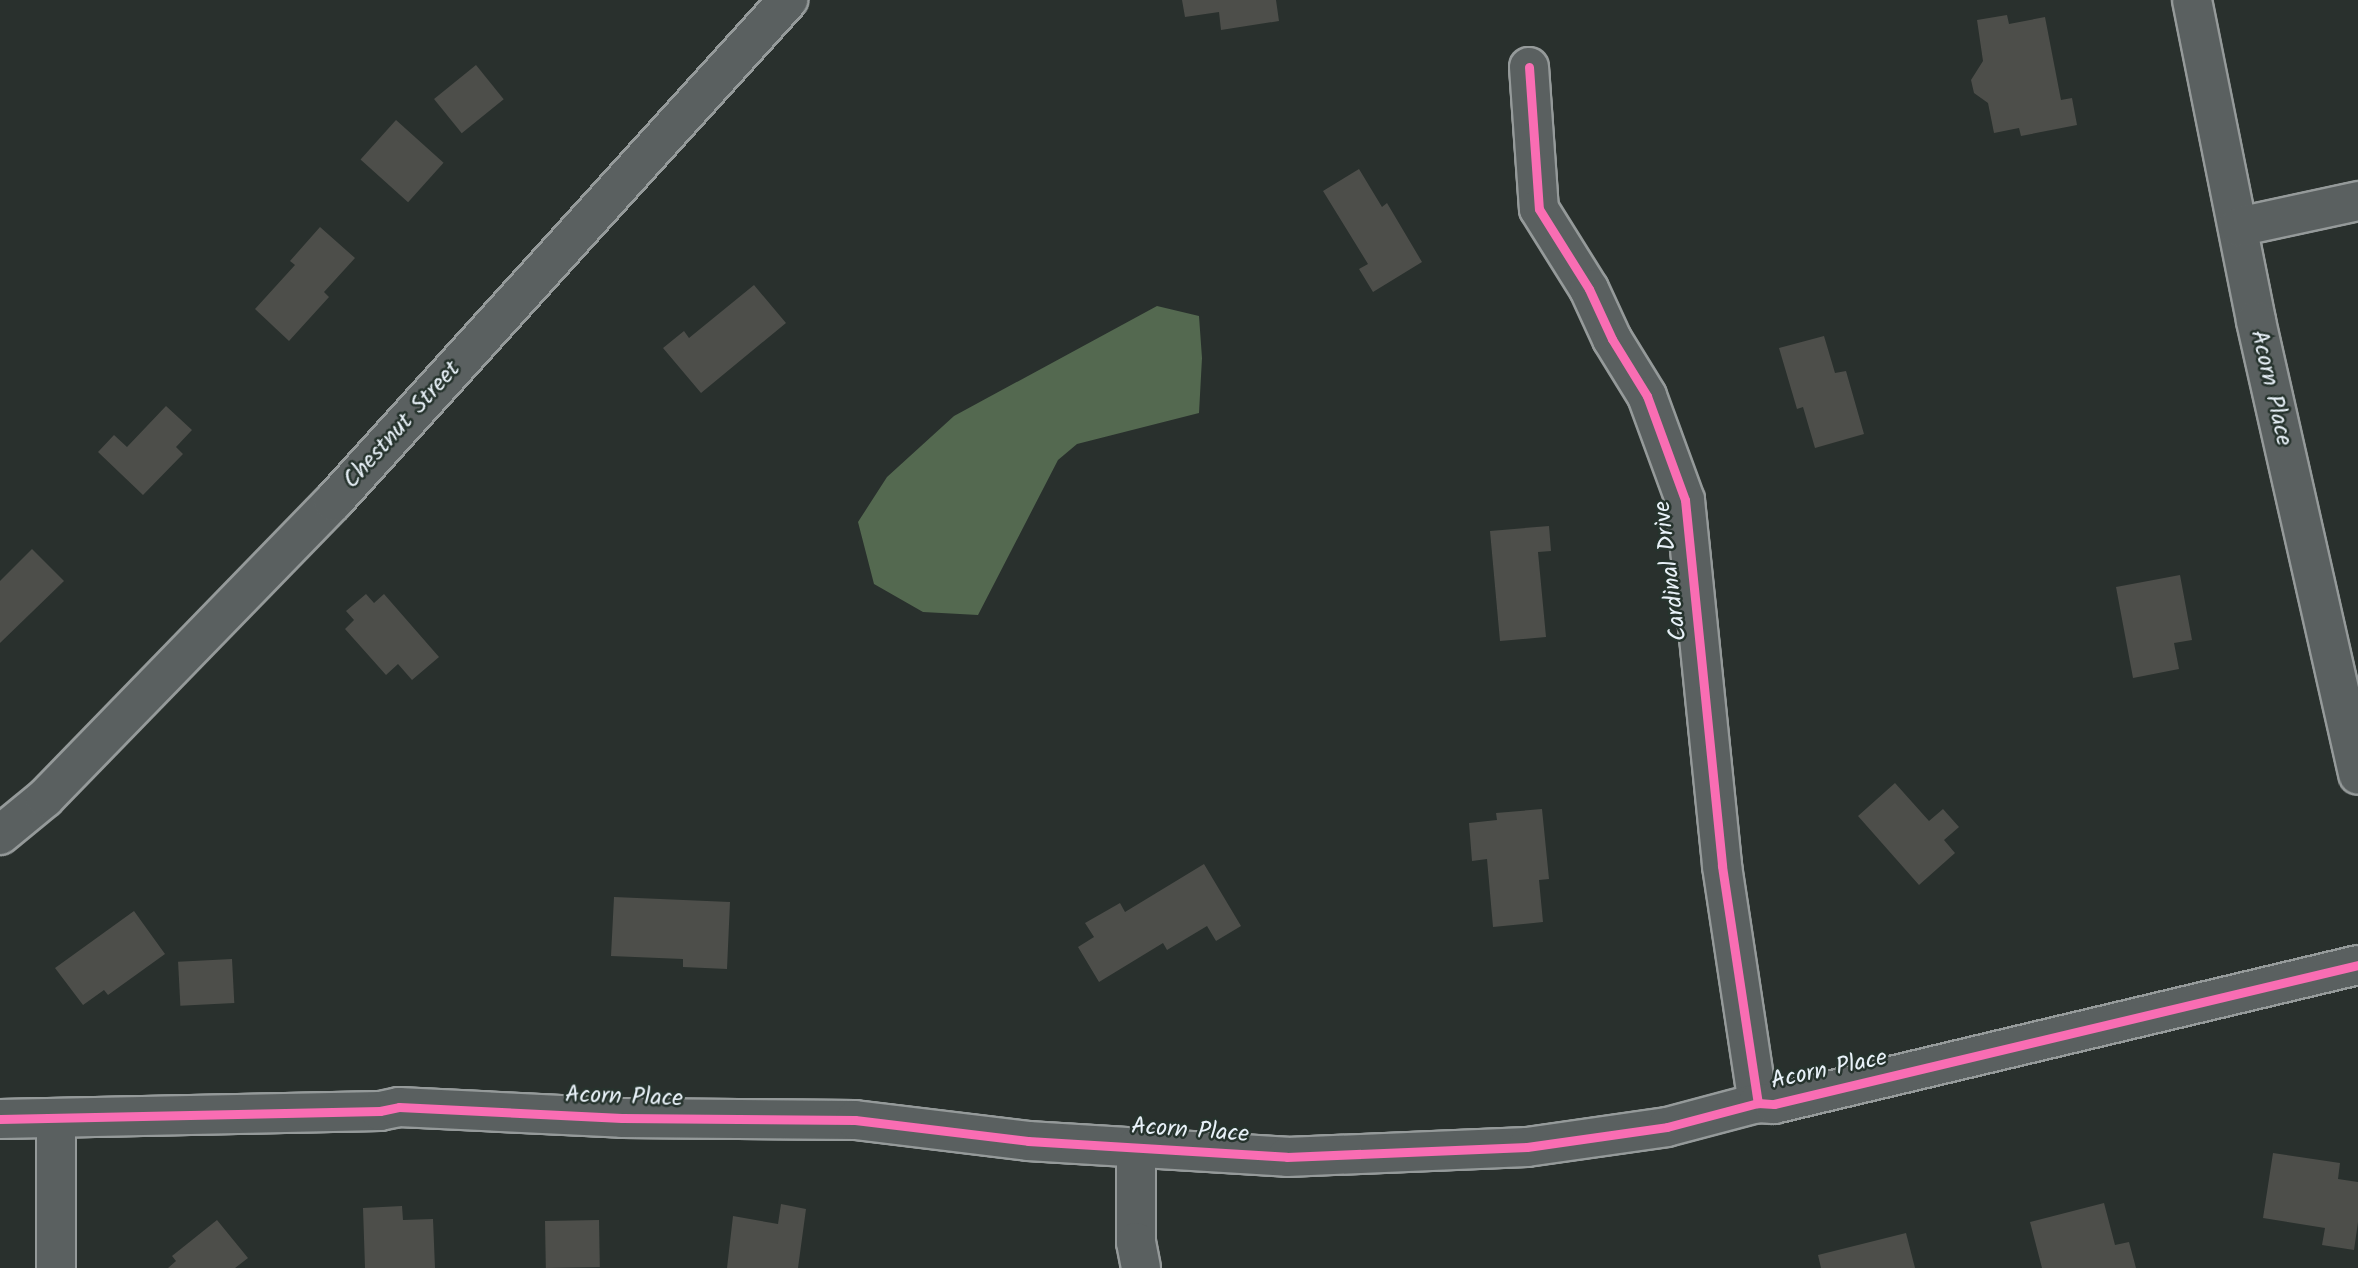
<!DOCTYPE html>
<style>
body{margin:0}
#map{position:relative;width:2358px;height:1268px;overflow:hidden;background:#29302d;font-family:Kalam,sans-serif}
div>[style]{position:absolute}
.green>*{inset:0;background:#546950}
.building>*{inset:0;background:#4d4e4a;transform-origin:0 0}
.roads{filter:drop-shadow(2px 0 #959a9a) drop-shadow(-2px 0 #959a9a) drop-shadow(0 2px #959a9a) drop-shadow(0 -2px #959a9a)}
.street>*{height:38px;margin:-19px;padding:0 19px;transform-origin:19px;border-radius:19px;background:#5a6060}
.secondary>*{height:38px;margin:-19px;padding:0 19px;transform-origin:19px;border-radius:19px;background:#5a6060}
.cycleway>*{height:9px;margin:-4.5px;padding:0 4.5px;transform-origin:4.5px;border-radius:4.5px;background:#f96db3}
span{translate:-50% -50%;white-space:nowrap;text-align:center;line-height:1.15;-webkit-text-stroke:5px #26332d;paint-order:stroke}
.street-label{font-size:24px;color:#e8f1f8}
</style>
<div id="map">
<div class="green">
<i style="clip-path:polygon(1157px 306px,1199px 316px,1202px 358px,1199px 413px,1077px 444px,1058px 460px,978px 615px,923px 612px,874px 584px,858px 522px,887px 477px,954px 416px)"></i>
</div>
<div class="building">
<i style="clip-path:polygon(1182px 0,1276px 0,1279px 21px,1221px 30px,1219px 12px,1185px 17px)"></i>
<i style="clip-path:polygon(2007px 15px,2009px 24px,2045px 17px,2061px 100px,2072px 98px,2077px 125px,2021px 136px,2019px 128px,1994px 133px,1988px 103px,1974px 93px,1971px 80px,1983px 61px,1977px 20px)"></i>
<i style="left:476px;top:65px;width:44px;height:54px;rotate:51deg"></i>
<i style="left:396px;top:120px;width:64px;height:53px;rotate:42deg"></i>
<i style="clip-path:polygon(1359px 169px,1382px 207px,1387px 203px,1422px 262px,1373px 292px,1359px 269px,1368px 264px,1323px 191px)"></i>
<i style="clip-path:polygon(320px 227px,355px 258px,324px 292px,329px 297px,289px 341px,255px 309px,295px 265px,290px 261px)"></i>
<i style="clip-path:polygon(754px 285px,786px 323px,701px 393px,663px 348px,684px 331px,689px 338px)"></i>
<i style="clip-path:polygon(1824px 336px,1835px 373px,1846px 371px,1864px 434px,1815px 448px,1803px 407px,1797px 409px,1779px 348px)"></i>
<i style="clip-path:polygon(166px 406px,192px 430px,176px 447px,183px 454px,143px 495px,98px 452px,114px 435px,127px 447px)"></i>
<i style="clip-path:polygon(1549px 526px,1551px 551px,1538px 552px,1546px 637px,1500px 641px,1490px 531px)"></i>
<i style="clip-path:polygon(32px 549px,64px 581px,0 643px,0 581px)"></i>
<i style="clip-path:polygon(2180px 575px,2192px 640px,2174px 643px,2179px 669px,2133px 678px,2116px 587px)"></i>
<i style="clip-path:polygon(366px 594px,374px 603px,384px 594px,439px 657px,412px 680px,398px 664px,386px 675px,345px 629px,354px 620px,346px 611px)"></i>
<i style="clip-path:polygon(1895px 783px,1929px 821px,1943px 809px,1959px 827px,1944px 840px,1955px 853px,1919px 885px,1858px 816px)"></i>
<i style="clip-path:polygon(1542px 809px,1549px 879px,1539px 880px,1543px 922px,1493px 927px,1487px 859px,1472px 861px,1469px 823px,1497px 820px,1496px 813px)"></i>
<i style="clip-path:polygon(1204px 864px,1241px 926px,1216px 941px,1207px 926px,1167px 950px,1163px 943px,1099px 982px,1078px 947px,1094px 937px,1085px 923px,1120px 903px,1125px 912px)"></i>
<i style="clip-path:polygon(614px 897px,730px 902px,727px 969px,683px 967px,683px 959px,611px 956px)"></i>
<i style="clip-path:polygon(134px 911px,165px 954px,108px 995px,104px 990px,83px 1005px,55px 968px)"></i>
<i style="left:232px;top:959px;width:44px;height:54px;rotate:87deg"></i>
<i style="clip-path:polygon(2273px 1153px,2340px 1163px,2338px 1179px,2358px 1182px,2358px 1222px,2354px 1250px,2322px 1245px,2325px 1228px,2263px 1218px)"></i>
<i style="clip-path:polygon(2104px 1203px,2115px 1245px,2129px 1242px,2136px 1268px,2042px 1268px,2030px 1222px)"></i>
<i style="clip-path:polygon(781px 1204px,806px 1209px,798px 1268px,727px 1268px,733px 1216px,778px 1224px)"></i>
<i style="clip-path:polygon(402px 1206px,403px 1220px,433px 1219px,435px 1268px,365px 1268px,363px 1208px)"></i>
<i style="clip-path:polygon(217px 1220px,248px 1258px,235px 1268px,168px 1268px,176px 1261px,172px 1256px)"></i>
<i style="left:599px;top:1220px;width:47px;height:54px;rotate:89deg"></i>
<i style="clip-path:polygon(1906px 1233px,1915px 1268px,1821px 1268px,1818px 1255px)"></i>
</div>
<div class="roads">
<div class="street">
<i style="left:2192px;top:0;width:327px;rotate:78.7deg"></i>
<i style="left:2256px;top:321px;width:465px;rotate:77.3deg"></i>
<i style="left:1529px;top:67px;width:142px;rotate:86deg"></i>
<i style="left:1539px;top:209px;width:94px;rotate:58deg"></i>
<i style="left:1589px;top:289px;width:55px;rotate:65.3deg"></i>
<i style="left:1612px;top:339px;width:67px;rotate:58.4deg"></i>
<i style="left:1647px;top:396px;width:111px;rotate:69.9deg"></i>
<i style="left:1685px;top:500px;width:368px;rotate:84.2deg"></i>
<i style="left:1722px;top:866px;width:240px;rotate:81.4deg"></i>
<i style="left:2238px;top:227px;width:123px;rotate:-12.2deg"></i>
<i style="left:0;top:1119px;width:380px;rotate:-1.2deg"></i>
<i style="left:380px;top:1111px;width:19px;rotate:-12deg"></i>
<i style="left:399px;top:1107px;width:223px;rotate:2.8deg"></i>
<i style="left:622px;top:1118px;width:233px;rotate:0.5deg"></i>
<i style="left:855px;top:1120px;width:174px;rotate:6.9deg"></i>
<i style="left:1028px;top:1141px;width:259px;rotate:3.5deg"></i>
<i style="left:1287px;top:1157px;width:240px;rotate:-2.4deg"></i>
<i style="left:1527px;top:1147px;width:141px;rotate:-8.1deg"></i>
<i style="left:1667px;top:1127px;width:94px;rotate:-14.8deg"></i>
<i style="left:1758px;top:1103px;width:16px;rotate:4deg"></i>
<i style="left:1774px;top:1104px;width:600px;rotate:-13.39deg"></i>
<i style="left:1136px;top:1147px;width:95px;rotate:90deg"></i>
<i style="left:1136px;top:1242px;width:26px;rotate:79deg"></i>
<i style="left:56px;top:1268px;width:148px;rotate:-90deg"></i>
</div>
<div class="secondary">
<i style="left:0;top:835px;width:58px;rotate:-39.4deg"></i>
<i style="left:45px;top:798px;width:413px;rotate:-45.8deg"></i>
<i style="left:333px;top:502px;width:678px;rotate:-47.81deg"></i>
</div>
</div>
<div class="cycleway">
<i style="left:1529px;top:67px;width:142px;rotate:86deg"></i>
<i style="left:1539px;top:209px;width:94px;rotate:58deg"></i>
<i style="left:1589px;top:289px;width:55px;rotate:65.3deg"></i>
<i style="left:1612px;top:339px;width:67px;rotate:58.4deg"></i>
<i style="left:1647px;top:396px;width:111px;rotate:69.9deg"></i>
<i style="left:1685px;top:500px;width:368px;rotate:84.2deg"></i>
<i style="left:1722px;top:866px;width:240px;rotate:81.4deg"></i>
<i style="left:0;top:1119px;width:380px;rotate:-1.2deg"></i>
<i style="left:380px;top:1111px;width:19px;rotate:-12deg"></i>
<i style="left:399px;top:1107px;width:223px;rotate:2.8deg"></i>
<i style="left:622px;top:1118px;width:233px;rotate:0.5deg"></i>
<i style="left:855px;top:1120px;width:174px;rotate:6.9deg"></i>
<i style="left:1028px;top:1141px;width:259px;rotate:3.5deg"></i>
<i style="left:1287px;top:1157px;width:240px;rotate:-2.4deg"></i>
<i style="left:1527px;top:1147px;width:141px;rotate:-8.1deg"></i>
<i style="left:1667px;top:1127px;width:94px;rotate:-14.8deg"></i>
<i style="left:1758px;top:1103px;width:16px;rotate:4deg"></i>
<i style="left:1774px;top:1104px;width:600px;rotate:-13.39deg"></i>
</div>
<div class="street-label">
<span style="left:2271px;top:388px;rotate:77deg">Acorn Place</span>
<span style="left:402px;top:425px;rotate:-48deg">Chestnut Street</span>
<span style="left:1671px;top:571px;rotate:-97deg">Cardinal Drive</span>
<span style="left:1829px;top:1070px;rotate:-12deg">Acorn Place</span>
<span style="left:624px;top:1097px;rotate:2deg">Acorn Place</span>
<span style="left:1190px;top:1131px;rotate:4deg">Acorn Place</span>
</div>
</div>
